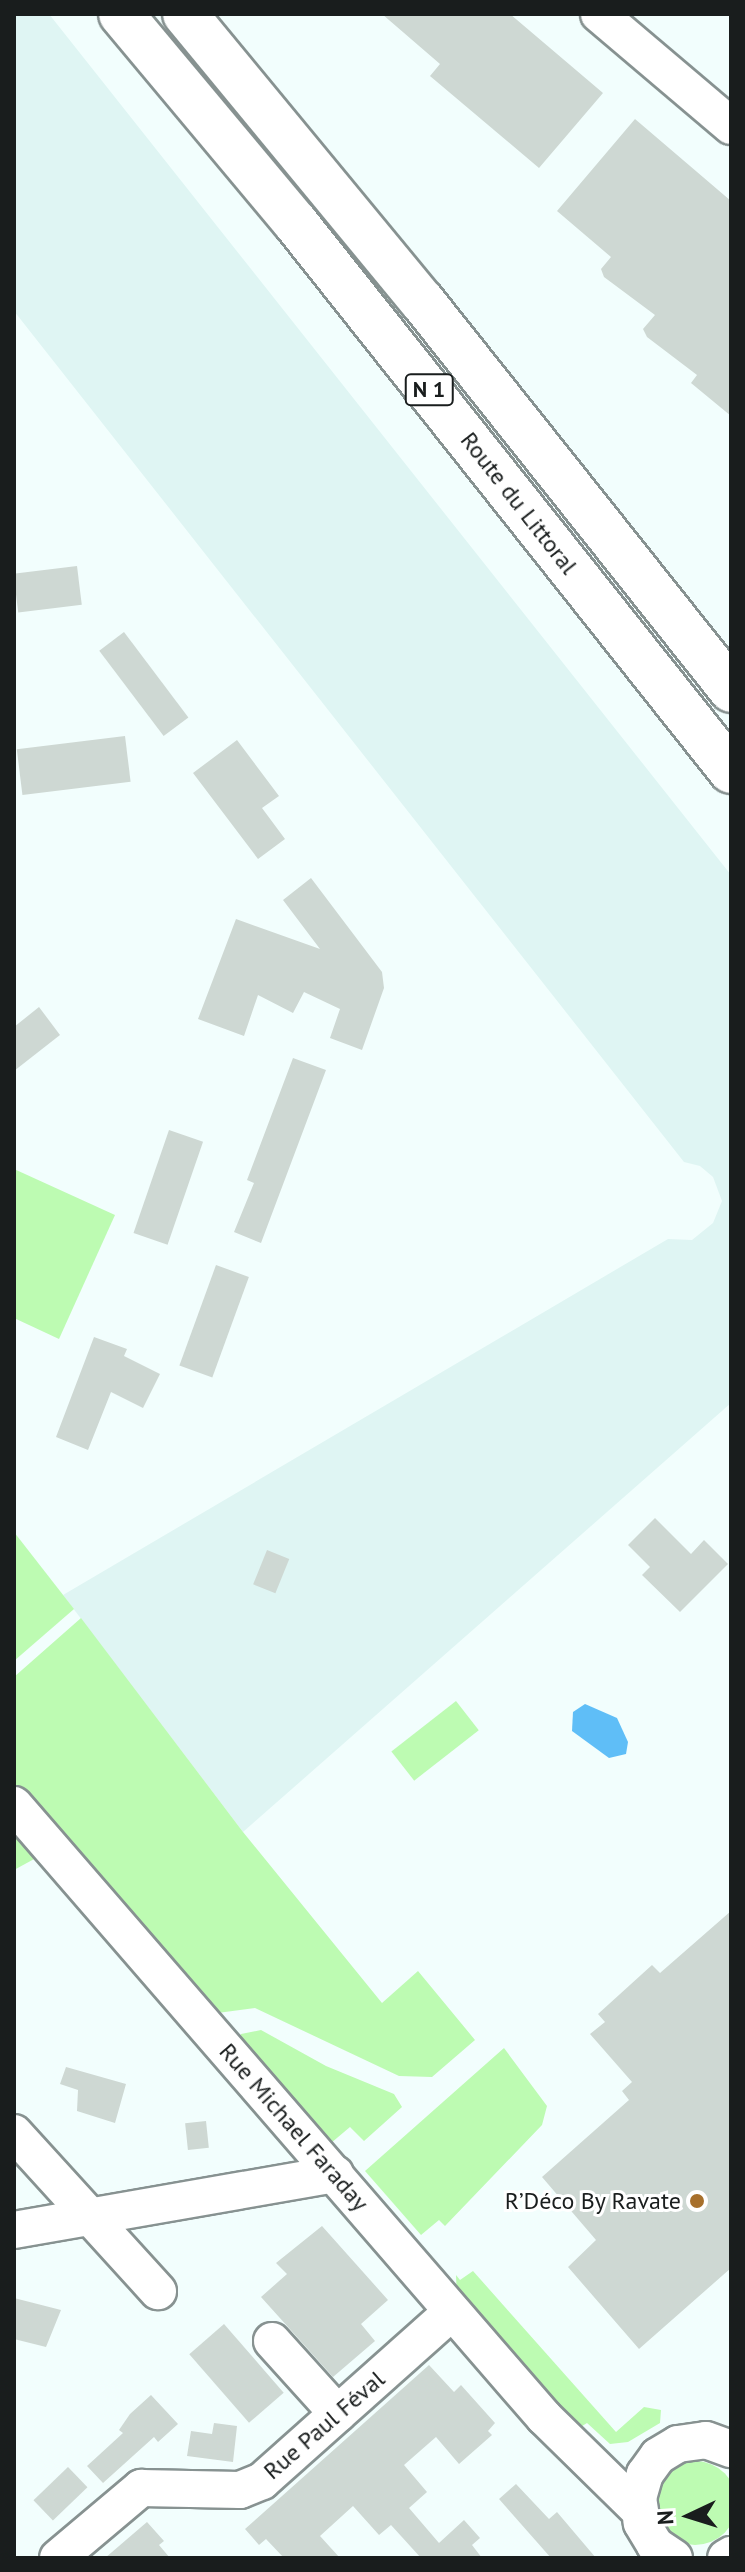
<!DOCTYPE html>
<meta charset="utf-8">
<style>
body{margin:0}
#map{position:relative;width:745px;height:2572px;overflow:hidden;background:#f2fefd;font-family:"PT Sans",sans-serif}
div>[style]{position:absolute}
.built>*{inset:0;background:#dff5f3}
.green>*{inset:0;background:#bdfbb2;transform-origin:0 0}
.round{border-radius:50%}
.water>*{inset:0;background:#5fbef7}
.building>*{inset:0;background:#ced8d3;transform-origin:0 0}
.roads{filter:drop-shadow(2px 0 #879291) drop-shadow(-2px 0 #879291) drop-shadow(0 2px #879291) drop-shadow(0 -2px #879291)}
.minor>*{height:36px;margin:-18px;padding:0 18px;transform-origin:18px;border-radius:18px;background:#fff}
.highway>*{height:44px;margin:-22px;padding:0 22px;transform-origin:22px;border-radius:22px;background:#fff}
.dots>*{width:22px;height:22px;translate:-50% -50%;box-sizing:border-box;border:4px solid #fff;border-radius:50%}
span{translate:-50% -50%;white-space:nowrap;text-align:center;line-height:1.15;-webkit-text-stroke:6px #fff;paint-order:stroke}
.shield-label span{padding:2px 6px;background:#fff;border:2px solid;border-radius:6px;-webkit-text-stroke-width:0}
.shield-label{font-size:22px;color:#191d1d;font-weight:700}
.street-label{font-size:24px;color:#191d1d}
.poi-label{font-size:24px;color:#191d1d}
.right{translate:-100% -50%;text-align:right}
.frame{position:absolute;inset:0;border:16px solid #191d1d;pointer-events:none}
.north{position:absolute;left:649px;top:2476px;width:80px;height:80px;-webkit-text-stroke:6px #fff;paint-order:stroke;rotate:266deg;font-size:22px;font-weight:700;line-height:32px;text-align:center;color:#191d1d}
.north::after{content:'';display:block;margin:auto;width:28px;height:36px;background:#191d1d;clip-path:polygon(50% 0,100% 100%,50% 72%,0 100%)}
</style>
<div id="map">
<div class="built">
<i style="clip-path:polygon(14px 14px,49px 14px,731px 875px,731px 1403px,243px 1832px,63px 1595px,668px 1239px,692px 1240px,713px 1223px,722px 1201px,713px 1177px,700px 1166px,684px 1162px,14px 311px)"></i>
</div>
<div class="green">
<i style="clip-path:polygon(14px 1169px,115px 1215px,59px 1339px,14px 1318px)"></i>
<i style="clip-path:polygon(14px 1532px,74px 1609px,14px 1661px)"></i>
<i style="clip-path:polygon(81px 1618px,243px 1832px,382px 2003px,418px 1971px,475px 2040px,432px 2077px,399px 2076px,255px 2008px,210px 2014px,14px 1793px,14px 1677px)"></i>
<i style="left:456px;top:1701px;width:37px;height:82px;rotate:52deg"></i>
<i style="clip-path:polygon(14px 1833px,36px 1858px,14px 1870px)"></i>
<i style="clip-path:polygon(261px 2030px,326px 2066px,394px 2094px,402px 2107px,364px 2141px,350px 2127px,331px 2143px,311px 2135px,235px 2048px,241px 2034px)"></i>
<i style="clip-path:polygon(504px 2048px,547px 2106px,542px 2125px,445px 2226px,439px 2220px,421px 2235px,365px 2171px)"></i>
<i style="clip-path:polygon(473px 2271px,616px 2432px,644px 2407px,661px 2410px,660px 2423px,628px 2442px,610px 2444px,587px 2423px,574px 2431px,457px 2301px,456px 2275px,460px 2280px)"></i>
<i class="round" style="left:653px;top:2461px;width:84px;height:84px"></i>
</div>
<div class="water">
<i style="clip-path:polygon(585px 1704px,617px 1718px,628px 1742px,626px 1754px,609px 1758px,572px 1731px,573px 1712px)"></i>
</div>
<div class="building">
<i style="clip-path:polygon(382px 14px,510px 14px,603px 93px,539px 168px,430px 76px,440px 64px)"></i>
<i style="clip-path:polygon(635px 119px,731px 201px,731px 416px,691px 383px,697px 375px,647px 337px,643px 329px,655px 315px,604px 277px,601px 269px,611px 257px,557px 211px)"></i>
<i style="left:77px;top:566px;width:39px;height:64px;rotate:83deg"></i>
<i style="left:124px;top:632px;width:107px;height:31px;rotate:53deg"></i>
<i style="left:125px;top:736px;width:46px;height:109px;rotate:83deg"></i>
<i style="clip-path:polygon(237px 740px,279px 796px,262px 808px,285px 839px,258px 859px,193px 773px)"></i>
<i style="clip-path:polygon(311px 878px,382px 972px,384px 988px,362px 1050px,330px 1038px,340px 1009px,304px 992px,293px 1013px,258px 995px,244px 1036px,198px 1019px,236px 919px,320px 949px,283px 900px)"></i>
<i style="clip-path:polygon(39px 1007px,60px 1035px,14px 1071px,14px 1027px)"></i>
<i style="clip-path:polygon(293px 1058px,326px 1070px,261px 1243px,234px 1232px,254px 1183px,247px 1180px)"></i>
<i style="left:169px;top:1130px;width:36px;height:109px;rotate:19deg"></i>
<i style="left:216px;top:1265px;width:35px;height:107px;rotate:20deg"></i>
<i style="clip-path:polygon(94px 1337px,127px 1349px,124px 1356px,160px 1374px,143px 1408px,111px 1392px,88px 1450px,56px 1437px)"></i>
<i style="clip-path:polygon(655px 1518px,691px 1554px,704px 1540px,728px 1564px,680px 1612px,642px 1575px,650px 1567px,628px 1545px)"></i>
<i style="left:267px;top:1550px;width:24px;height:37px;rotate:22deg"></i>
<i style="clip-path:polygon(731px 1911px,731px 2268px,639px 2349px,568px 2267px,596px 2240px,542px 2177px,629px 2100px,622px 2091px,632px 2082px,590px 2034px,605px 2022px,598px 2014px,652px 1965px,660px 1973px)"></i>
<i style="clip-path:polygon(66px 2067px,126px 2084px,115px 2123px,77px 2111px,78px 2090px,60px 2084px)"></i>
<i style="left:206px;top:2121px;width:27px;height:21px;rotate:84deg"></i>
<i style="clip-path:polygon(322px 2226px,388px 2300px,361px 2324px,375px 2341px,333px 2377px,261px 2297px,287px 2274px,276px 2263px)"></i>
<i style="clip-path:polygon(14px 2298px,61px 2310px,46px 2347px,14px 2339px)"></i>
<i style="left:224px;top:2324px;width:91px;height:46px;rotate:49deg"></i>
<i style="clip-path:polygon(429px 2365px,454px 2392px,461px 2385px,495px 2423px,488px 2431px,492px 2435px,459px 2464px,436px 2437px,404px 2465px,427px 2492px,409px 2508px,439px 2543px,464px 2520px,480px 2538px,472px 2545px,482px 2558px,421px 2558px,391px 2525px,379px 2535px,353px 2506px,320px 2536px,340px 2558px,284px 2558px,266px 2539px,259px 2545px,245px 2529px)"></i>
<i style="clip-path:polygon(151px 2395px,178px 2424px,158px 2442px,154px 2437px,103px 2483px,87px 2466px,123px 2433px,119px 2430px,130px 2414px)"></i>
<i style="clip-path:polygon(214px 2423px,237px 2426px,233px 2462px,187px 2456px,191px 2431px,212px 2434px)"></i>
<i style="left:68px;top:2467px;width:28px;height:48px;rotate:46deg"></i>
<i style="clip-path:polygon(516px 2484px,549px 2519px,557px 2512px,596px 2558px,551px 2558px,499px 2499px)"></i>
<i style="clip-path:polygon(147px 2522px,164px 2541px,159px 2545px,170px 2558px,105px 2558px)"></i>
</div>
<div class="roads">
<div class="minor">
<i style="left:599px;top:14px;width:173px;rotate:40.3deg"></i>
<i style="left:14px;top:1805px;width:810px;rotate:49.11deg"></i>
<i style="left:544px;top:2417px;width:133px;rotate:44.4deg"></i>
<i style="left:14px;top:2133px;width:214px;rotate:47.7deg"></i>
<i style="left:14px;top:2230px;width:326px;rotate:-9.9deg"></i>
<i style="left:272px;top:2341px;width:98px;rotate:47.9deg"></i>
<i style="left:58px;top:2558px;width:109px;rotate:-40.1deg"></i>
<i style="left:141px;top:2488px;width:99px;rotate:1.2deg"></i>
<i style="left:240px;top:2490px;width:24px;rotate:-22deg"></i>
<i style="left:262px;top:2481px;width:254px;rotate:-41.7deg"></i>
<i style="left:674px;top:2558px;width:23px;rotate:-146deg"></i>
<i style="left:655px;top:2545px;width:26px;rotate:-121deg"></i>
<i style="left:642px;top:2523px;width:25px;rotate:-99deg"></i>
<i style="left:638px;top:2498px;width:25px;rotate:-74deg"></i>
<i style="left:645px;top:2474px;width:22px;rotate:-54deg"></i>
<i style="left:658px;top:2456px;width:23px;rotate:-31deg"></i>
<i style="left:678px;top:2444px;width:28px;rotate:-8deg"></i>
<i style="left:706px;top:2440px;width:27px;rotate:20deg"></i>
<i style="left:726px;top:2558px;width:6px;rotate:-31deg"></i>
</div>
<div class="highway">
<i style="left:121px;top:14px;width:271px;rotate:50.1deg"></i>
<i style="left:295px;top:222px;width:701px;rotate:51.54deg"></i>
<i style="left:185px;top:14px;width:372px;rotate:50.5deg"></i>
<i style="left:422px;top:301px;width:497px;rotate:51.5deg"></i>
</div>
</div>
<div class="dots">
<i style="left:697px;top:2201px;background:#a7702c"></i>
</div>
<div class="shield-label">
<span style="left:429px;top:390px">N 1</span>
</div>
<div class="street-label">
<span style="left:519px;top:503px;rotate:52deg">Route du Littoral</span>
<span style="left:294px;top:2127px;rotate:49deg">Rue Michael Faraday</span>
<span style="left:324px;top:2425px;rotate:-41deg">Rue Paul Féval</span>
</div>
<div class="poi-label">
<span class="right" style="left:681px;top:2201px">R’Déco By Ravate</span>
</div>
<div class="frame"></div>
<div class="north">N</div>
</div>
